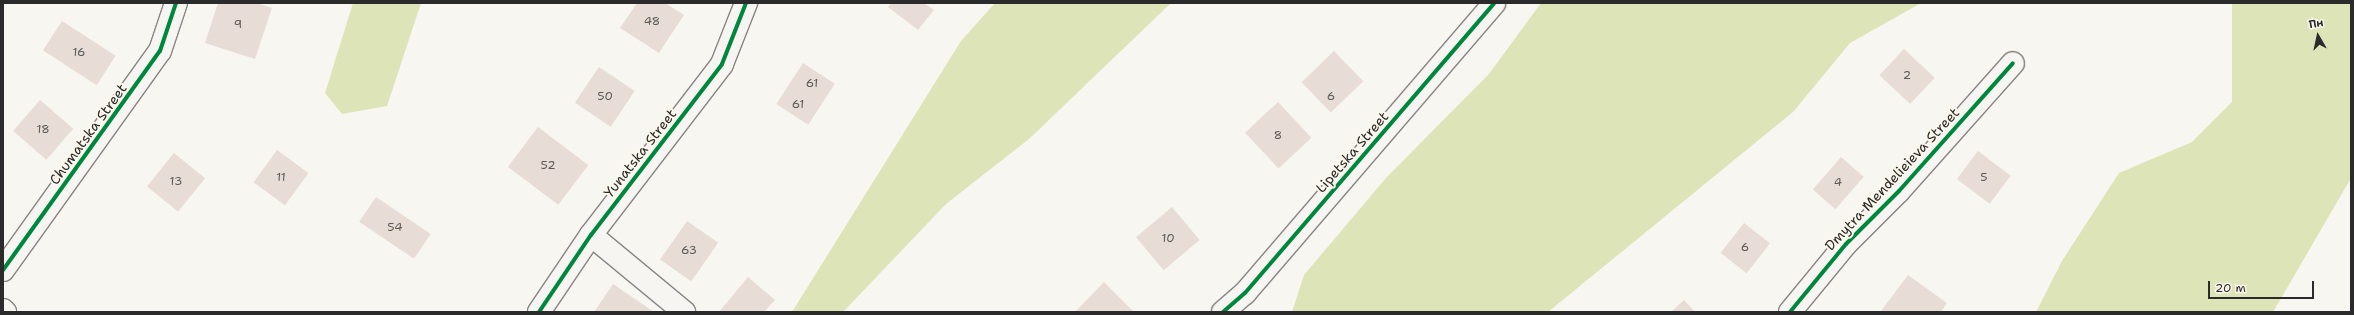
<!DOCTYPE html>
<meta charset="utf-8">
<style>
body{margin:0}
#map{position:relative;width:2354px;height:315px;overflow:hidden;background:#f8f6f0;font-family:"Shantell Sans",sans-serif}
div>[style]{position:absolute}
.green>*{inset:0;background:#dde4b7}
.building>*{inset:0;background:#e7dcd6;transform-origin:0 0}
.roads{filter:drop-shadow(1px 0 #878684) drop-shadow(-1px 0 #878684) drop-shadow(0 1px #878684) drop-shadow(0 -1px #878684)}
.minor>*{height:22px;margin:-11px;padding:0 11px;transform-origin:11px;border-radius:11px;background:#f6f5f1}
.cycleway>*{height:4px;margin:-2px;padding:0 2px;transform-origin:2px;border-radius:2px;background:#00873e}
span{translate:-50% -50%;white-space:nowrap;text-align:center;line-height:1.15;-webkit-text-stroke:4px #fbf7ec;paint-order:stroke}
.number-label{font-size:12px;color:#5b5856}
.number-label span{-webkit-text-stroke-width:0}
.street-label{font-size:14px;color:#2b2b2b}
.frame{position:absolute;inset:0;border:4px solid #2b2b2b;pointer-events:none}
.north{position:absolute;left:2298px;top:16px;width:40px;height:40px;-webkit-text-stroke:3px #fbf7ec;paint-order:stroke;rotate:351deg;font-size:11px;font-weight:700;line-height:16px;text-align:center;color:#2b2b2b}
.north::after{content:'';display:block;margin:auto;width:14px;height:18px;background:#2b2b2b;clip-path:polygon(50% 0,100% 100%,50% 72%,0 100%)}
.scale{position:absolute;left:2208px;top:281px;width:106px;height:18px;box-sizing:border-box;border:2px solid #2b2b2b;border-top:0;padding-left:5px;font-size:12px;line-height:14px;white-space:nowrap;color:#2b2b2b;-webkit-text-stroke:3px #fbf7ec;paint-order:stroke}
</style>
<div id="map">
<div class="green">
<i style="clip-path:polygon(353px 3px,421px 3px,387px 106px,342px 114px,325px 93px)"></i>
<i style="clip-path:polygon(995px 3px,1171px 3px,1029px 139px,946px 204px,843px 312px,792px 312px,961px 41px)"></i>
<i style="clip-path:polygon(1541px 3px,1921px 3px,1850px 43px,1793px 112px,1548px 312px,1292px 312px,1304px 275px,1386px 178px,1489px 74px)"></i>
<i style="clip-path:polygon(2232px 3px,2351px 3px,2351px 178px,2273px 312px,2036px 312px,2062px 261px,2119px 173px,2192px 142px,2232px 102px)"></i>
</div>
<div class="building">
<i style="clip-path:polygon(218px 3px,257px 3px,272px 8px,255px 59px,205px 43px)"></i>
<i style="clip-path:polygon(637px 3px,665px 3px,684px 15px,659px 53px,620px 28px)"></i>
<i style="clip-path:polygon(891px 3px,924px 3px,934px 10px,918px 30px,888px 7px)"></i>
<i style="left:62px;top:21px;width:64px;height:35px;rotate:33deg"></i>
<i style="left:1904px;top:49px;width:42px;height:36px;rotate:43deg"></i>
<i style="left:1334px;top:51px;width:42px;height:45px;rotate:46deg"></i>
<i style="left:803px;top:63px;width:38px;height:49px;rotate:33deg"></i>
<i style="left:599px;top:67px;width:43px;height:43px;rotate:34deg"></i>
<i style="left:40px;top:100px;width:44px;height:41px;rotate:41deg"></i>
<i style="left:1278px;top:102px;width:49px;height:45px;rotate:47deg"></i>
<i style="left:538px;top:127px;width:63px;height:50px;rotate:37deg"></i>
<i style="left:277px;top:150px;width:39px;height:40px;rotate:36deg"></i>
<i style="left:1978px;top:151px;width:41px;height:35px;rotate:37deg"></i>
<i style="left:174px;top:153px;width:40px;height:43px;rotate:39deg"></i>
<i style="left:1841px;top:157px;width:30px;height:43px;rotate:41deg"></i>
<i style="left:376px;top:197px;width:66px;height:30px;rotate:34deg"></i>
<i style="left:1172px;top:207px;width:43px;height:47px;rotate:50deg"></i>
<i style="left:687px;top:221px;width:38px;height:47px;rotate:35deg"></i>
<i style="left:1744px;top:223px;width:33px;height:38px;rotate:38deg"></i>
<i style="clip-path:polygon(1908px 275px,1947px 303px,1941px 312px,1881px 311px)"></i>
<i style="clip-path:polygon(748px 277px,775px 300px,764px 312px,719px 312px)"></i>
<i style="clip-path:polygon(1104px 282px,1134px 312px,1076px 311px)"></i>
<i style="clip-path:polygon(613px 284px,654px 312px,594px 312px)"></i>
<i style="clip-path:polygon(1684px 300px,1695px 312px,1671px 312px)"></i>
</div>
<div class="roads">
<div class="minor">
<i style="left:591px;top:235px;width:121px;rotate:39.6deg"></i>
<i style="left:3px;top:270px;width:269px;rotate:-54.4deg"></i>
<i style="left:160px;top:51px;width:51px;rotate:-71.6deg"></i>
<i style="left:3px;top:310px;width:3px;rotate:45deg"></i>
<i style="left:539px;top:312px;width:93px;rotate:-56deg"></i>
<i style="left:591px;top:235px;width:215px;rotate:-52.5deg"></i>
<i style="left:722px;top:64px;width:66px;rotate:-68.5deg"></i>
<i style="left:1223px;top:312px;width:29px;rotate:-41deg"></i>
<i style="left:1245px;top:293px;width:382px;rotate:-49.3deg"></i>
<i style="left:1790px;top:312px;width:88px;rotate:-50.5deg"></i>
<i style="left:1846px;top:244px;width:75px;rotate:-45deg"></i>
<i style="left:1899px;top:191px;width:171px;rotate:-48.3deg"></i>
</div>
</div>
<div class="cycleway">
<i style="left:3px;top:270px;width:269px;rotate:-54.4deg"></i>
<i style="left:160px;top:51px;width:51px;rotate:-71.6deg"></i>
<i style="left:539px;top:312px;width:93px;rotate:-56deg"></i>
<i style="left:591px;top:235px;width:215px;rotate:-52.5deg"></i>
<i style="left:722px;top:64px;width:66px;rotate:-68.5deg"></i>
<i style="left:1223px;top:312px;width:29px;rotate:-41deg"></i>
<i style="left:1245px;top:293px;width:382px;rotate:-49.3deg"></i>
<i style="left:1790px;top:312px;width:88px;rotate:-50.5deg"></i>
<i style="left:1846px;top:244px;width:75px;rotate:-45deg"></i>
<i style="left:1899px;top:191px;width:171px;rotate:-48.3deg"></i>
</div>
<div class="number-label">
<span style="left:652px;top:22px">48</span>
<span style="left:238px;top:25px">9</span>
<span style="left:79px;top:53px">16</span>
<span style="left:1907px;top:76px">2</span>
<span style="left:812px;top:84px">61</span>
<span style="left:605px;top:97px">50</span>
<span style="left:1331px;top:97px">6</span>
<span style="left:798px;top:105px">61</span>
<span style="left:43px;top:130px">18</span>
<span style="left:1278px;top:136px">8</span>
<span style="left:548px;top:166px">52</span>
<span style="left:281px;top:178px">11</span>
<span style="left:1984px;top:178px">5</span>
<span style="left:176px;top:182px">13</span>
<span style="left:1838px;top:183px">4</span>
<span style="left:395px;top:228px">54</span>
<span style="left:1168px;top:239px">10</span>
<span style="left:1745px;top:248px">6</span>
<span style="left:689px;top:251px">63</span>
</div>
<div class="street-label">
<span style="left:88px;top:134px;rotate:-54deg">Chumatska Street</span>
<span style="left:1352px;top:152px;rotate:-49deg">Lipetska Street</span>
<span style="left:640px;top:153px;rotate:-52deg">Yunatska Street</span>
<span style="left:1892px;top:179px;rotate:-47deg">Dmytra Mendelieieva Street</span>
</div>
<div class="frame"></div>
<div class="north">Пн</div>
<div class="scale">20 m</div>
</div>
